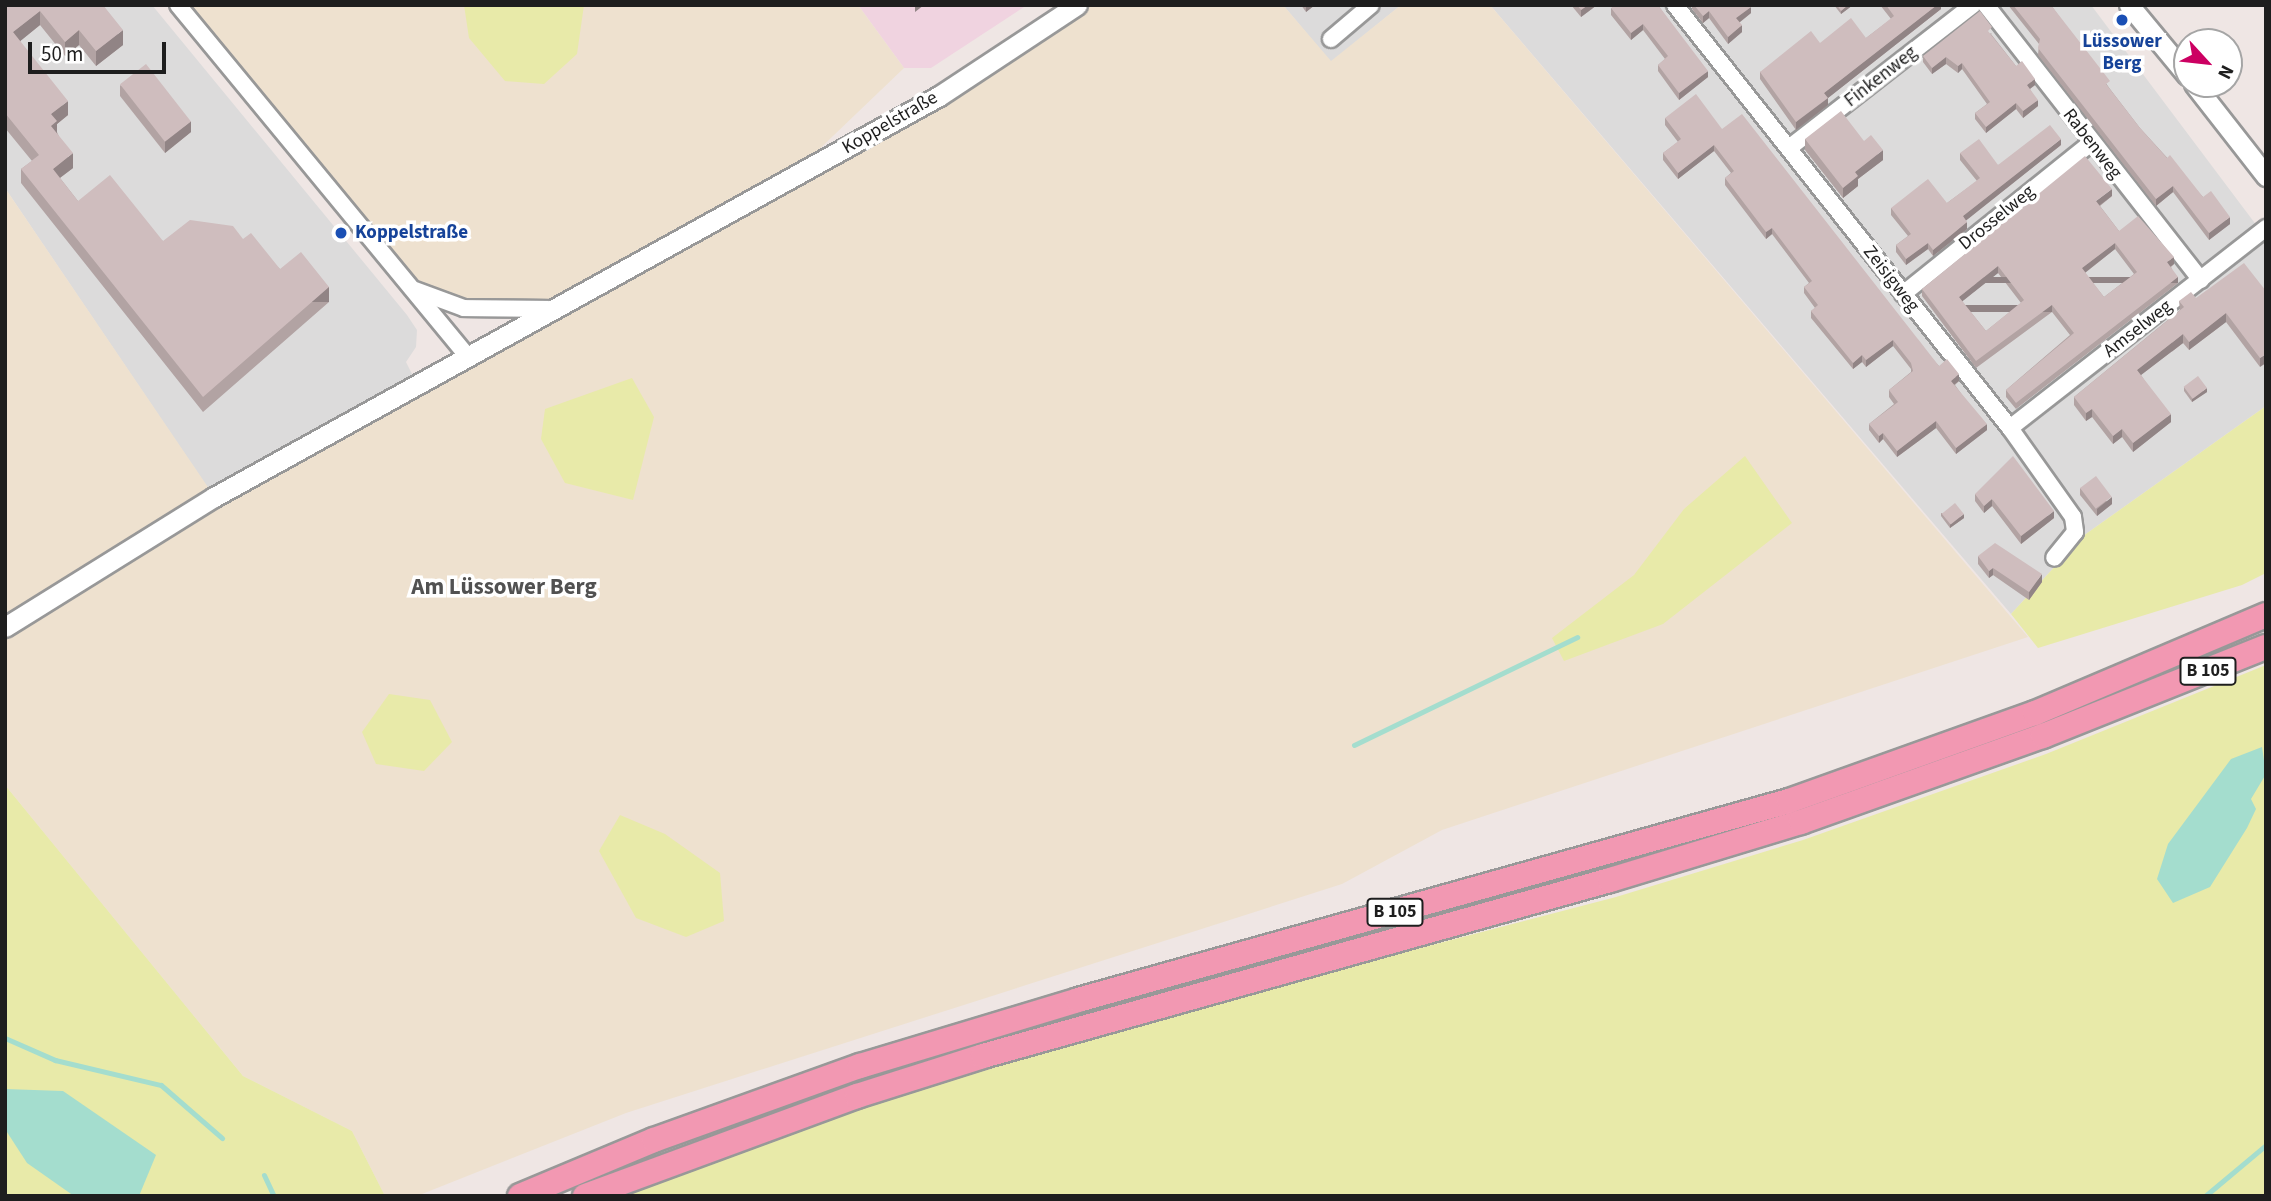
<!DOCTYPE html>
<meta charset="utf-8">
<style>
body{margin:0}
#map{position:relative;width:2271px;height:1201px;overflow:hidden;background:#efe6e4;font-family:"Source Sans 3",sans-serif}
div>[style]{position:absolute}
.residential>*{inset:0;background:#dcdbdb}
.commercial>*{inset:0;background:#f0d3e0}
.farmland>*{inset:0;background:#eee1cf}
.grass>*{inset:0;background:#e8eaa9}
.water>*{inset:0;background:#a4ddce}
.stream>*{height:5px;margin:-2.5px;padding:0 2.5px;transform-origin:2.5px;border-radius:2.5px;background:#a4ddce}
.roads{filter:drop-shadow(2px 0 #989898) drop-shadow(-2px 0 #989898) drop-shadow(0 2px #989898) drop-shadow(0 -2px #989898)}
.minor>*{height:16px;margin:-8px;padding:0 8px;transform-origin:8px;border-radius:8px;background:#fff}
.tertiary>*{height:19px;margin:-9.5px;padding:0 9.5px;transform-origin:9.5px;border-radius:9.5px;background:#fff}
.trunk>*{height:24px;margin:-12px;padding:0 12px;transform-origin:12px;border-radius:12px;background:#f298b2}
.wall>*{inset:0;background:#b2a3a3}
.shaded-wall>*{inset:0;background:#918485;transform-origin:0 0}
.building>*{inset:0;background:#cfbdbe;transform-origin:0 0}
.dots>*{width:19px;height:19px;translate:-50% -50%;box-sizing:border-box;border:4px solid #fff;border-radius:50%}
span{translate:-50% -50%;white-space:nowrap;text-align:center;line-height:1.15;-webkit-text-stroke:7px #fff;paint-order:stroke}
.shield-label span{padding:2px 5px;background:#fff;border:2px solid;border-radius:5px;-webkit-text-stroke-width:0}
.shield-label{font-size:18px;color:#1e1e1e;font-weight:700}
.transit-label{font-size:19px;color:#164399;font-weight:700}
.left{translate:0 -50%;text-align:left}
.street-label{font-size:19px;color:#1e1e1e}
.quarter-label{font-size:23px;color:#515151;font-weight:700}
.frame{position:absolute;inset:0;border:7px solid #1e1e1e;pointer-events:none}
.north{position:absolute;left:2173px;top:28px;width:70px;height:70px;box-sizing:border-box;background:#fff;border:2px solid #a5a5a5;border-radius:50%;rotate:117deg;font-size:19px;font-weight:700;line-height:28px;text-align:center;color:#1e1e1e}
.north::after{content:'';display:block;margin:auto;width:24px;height:32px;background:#cc0062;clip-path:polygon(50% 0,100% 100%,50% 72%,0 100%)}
.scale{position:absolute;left:28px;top:42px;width:138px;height:32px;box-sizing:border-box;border:4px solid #1e1e1e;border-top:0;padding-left:9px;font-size:21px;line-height:24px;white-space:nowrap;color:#1e1e1e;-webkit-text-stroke:5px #fff;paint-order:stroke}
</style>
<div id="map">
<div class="residential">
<i style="clip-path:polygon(5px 5px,152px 5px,407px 315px,417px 330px,416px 347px,406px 362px,416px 382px,214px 497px,5px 188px)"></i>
<i style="clip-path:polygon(1283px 5px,1401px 5px,1331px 62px)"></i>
<i style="clip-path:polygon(1490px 5px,2091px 5px,2266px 238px,2266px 406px,2083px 536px,2011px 614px)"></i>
</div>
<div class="commercial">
<i style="clip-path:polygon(858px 5px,1027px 5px,931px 68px,904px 68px)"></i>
</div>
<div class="farmland">
<i style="clip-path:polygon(178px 5px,858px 5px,904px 68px,786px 181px,1077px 5px,1283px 5px,1331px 61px,1401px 5px,1490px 5px,2028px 637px,1442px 830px,1342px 884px,626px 1113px,417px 1196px,385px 1196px,352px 1131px,243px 1076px,5px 785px,5px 188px,214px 496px,547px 310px,497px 309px,412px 289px)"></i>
</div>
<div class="grass">
<i style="clip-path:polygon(464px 5px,584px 5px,577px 54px,544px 84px,505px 81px,469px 38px)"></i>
<i style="clip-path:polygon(632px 378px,654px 417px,633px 500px,565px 483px,541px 439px,545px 409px)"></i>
<i style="clip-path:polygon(2266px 406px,2266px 573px,2242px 585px,2038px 648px,2011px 614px,2083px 536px)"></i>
<i style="clip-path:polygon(1745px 456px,1792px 523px,1663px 624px,1564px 661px,1552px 638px,1634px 575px,1684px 509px)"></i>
<i style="clip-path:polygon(2266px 665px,2266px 1196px,621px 1196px,861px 1109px,1110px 1029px,1616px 897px,1803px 840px,2046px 754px)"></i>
<i style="clip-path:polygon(389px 694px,430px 700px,452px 742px,424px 771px,376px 764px,362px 732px)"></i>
<i style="clip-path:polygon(5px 785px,243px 1076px,352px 1131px,385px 1196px,5px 1196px)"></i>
<i style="clip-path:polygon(620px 815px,665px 834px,720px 873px,724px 921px,686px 937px,636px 918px,599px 851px)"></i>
</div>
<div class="water">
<i style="clip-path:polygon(2262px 747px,2266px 774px,2251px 799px,2256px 809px,2247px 828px,2210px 887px,2173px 903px,2157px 879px,2168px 844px,2231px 759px)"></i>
<i style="clip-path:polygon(5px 1089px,63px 1091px,156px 1155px,139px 1196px,74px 1196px,27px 1163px,5px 1129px)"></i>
</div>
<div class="stream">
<i style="left:1354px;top:745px;width:248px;rotate:-25.8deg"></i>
<i style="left:5px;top:1038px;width:55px;rotate:23.7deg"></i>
<i style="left:55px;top:1060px;width:109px;rotate:13.3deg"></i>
<i style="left:161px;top:1085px;width:81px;rotate:41deg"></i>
<i style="left:264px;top:1175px;width:23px;rotate:65deg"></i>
<i style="left:2205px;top:1196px;width:80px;rotate:-39.9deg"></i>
</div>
<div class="roads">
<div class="minor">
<i style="left:178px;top:5px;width:454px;rotate:50.5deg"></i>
<i style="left:1675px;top:5px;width:540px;rotate:51.62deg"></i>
<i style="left:2010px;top:428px;width:109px;rotate:54.7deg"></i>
<i style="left:2073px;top:517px;width:15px;rotate:82deg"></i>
<i style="left:2075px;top:532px;width:33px;rotate:129deg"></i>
<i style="left:1986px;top:5px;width:349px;rotate:52deg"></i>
<i style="left:1331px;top:39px;width:52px;rotate:-40.4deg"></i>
<i style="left:1789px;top:148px;width:233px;rotate:-37.9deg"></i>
<i style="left:415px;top:290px;width:52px;rotate:20.2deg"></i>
<i style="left:464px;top:308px;width:84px;rotate:0.7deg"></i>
<i style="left:1903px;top:294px;width:241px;rotate:-38.8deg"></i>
<i style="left:2010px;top:428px;width:325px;rotate:-38deg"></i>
</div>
<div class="tertiary">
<i style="left:2129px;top:5px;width:91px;rotate:50.4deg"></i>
<i style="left:2194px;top:84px;width:117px;rotate:52deg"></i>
<i style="left:5px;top:627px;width:246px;rotate:-31.9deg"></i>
<i style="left:214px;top:497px;width:829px;rotate:-28.95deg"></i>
<i style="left:939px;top:96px;width:165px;rotate:-33.4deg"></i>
</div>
<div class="trunk">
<i style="left:520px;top:1196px;width:145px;rotate:-22.7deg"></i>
<i style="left:654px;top:1140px;width:219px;rotate:-19.8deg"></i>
<i style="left:860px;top:1066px;width:228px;rotate:-16.8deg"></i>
<i style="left:1078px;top:1000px;width:738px;rotate:-15.64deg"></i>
<i style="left:1789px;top:801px;width:261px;rotate:-19.7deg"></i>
<i style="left:2035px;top:713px;width:251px;rotate:-23deg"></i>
<i style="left:585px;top:1196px;width:290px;rotate:-20.2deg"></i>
<i style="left:857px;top:1096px;width:132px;rotate:-17.6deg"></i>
<i style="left:983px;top:1056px;width:651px;rotate:-15.68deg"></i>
<i style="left:1610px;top:880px;width:200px;rotate:-16.9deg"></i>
<i style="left:1801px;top:822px;width:257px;rotate:-19.6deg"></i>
<i style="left:2043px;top:736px;width:240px;rotate:-21.8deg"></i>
</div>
</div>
<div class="wall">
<i style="clip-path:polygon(5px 5px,103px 5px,123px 45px,96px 66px,79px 45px,65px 56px,40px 25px,20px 41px,68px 115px,57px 124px,57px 132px,73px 168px,60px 178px,78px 201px,163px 241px,243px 239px,280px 269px,329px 302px,203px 412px,21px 183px,21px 169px,32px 161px,5px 128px)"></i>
<i style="clip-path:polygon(1301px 5px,1315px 5px,1306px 12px)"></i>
<i style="clip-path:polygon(1571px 5px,1597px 5px,1581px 17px)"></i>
<i style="clip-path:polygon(1658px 5px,1708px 77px,1679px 100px,1658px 71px,1658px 65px,1665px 59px,1643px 30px,1631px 40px,1611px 15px,1611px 8px)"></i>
<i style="clip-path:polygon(1692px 5px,1750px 5px,1751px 13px,1739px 23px,1742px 32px,1728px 44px,1709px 18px,1703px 23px,1692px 9px)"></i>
<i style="clip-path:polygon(1834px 5px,1853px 5px,1841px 14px)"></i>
<i style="clip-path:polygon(1880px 5px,1941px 5px,1941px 9px,1828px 98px,1828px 105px,1796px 130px,1760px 79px,1760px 72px,1820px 43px,1866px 38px,1891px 19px)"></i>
<i style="clip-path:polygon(2008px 5px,2051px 5px,2110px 89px,2140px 128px,2203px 197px,2230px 224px,2209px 240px,2173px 192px,2156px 206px,2038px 55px,2039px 44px)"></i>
<i style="clip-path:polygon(1992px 33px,1991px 34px,2016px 66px,2035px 85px,2030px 89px,2038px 106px,2023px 118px,2016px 109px,1986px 133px,1975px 119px,1975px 113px,1987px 104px,1962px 69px,1958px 73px,1946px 64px,1932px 74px,1923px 62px,1923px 56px)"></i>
<i style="clip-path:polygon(120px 85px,191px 132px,165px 153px,120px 96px)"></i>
<i style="clip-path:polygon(1665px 118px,1722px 129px,1939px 366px,1959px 381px,1955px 385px,1987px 430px,1956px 454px,1936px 428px,1897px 457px,1883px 439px,1879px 443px,1869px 430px,1869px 424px,1894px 404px,1889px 397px,1889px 390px,1911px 372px,1911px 369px,1893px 346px,1866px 367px,1862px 362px,1853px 369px,1811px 318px,1811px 311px,1815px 308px,1804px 293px,1804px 287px,1809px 283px,1772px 234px,1766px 239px,1725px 185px,1725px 178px,1731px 173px,1714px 151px,1678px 179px,1663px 160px,1663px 153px,1678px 142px,1665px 125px)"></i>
<i style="clip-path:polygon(1805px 139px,1864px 141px,1883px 160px,1858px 179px,1858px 186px,1843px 198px,1805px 150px)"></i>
<i style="clip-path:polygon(2061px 145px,1966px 220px,1967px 229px,1933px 256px,1928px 249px,1906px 265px,1896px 252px,1896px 245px,1908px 236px,1891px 215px,1891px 208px,1947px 203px,1977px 181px,1960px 160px,1960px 153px,1998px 165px)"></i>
<i style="clip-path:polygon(evenodd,2112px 196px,2100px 206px,2119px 231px,2174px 264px,2171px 267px,2178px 283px,2016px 409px,2006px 397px,2006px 390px,2070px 335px,2052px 312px,1976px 368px,1922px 296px,1922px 289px,2112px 196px,2115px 249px,2134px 274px,2104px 297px,2085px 273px,2115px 249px,2112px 196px,1998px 273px,2021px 303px,1986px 331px,1962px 301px,1998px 273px)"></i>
<i style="clip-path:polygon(2266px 291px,2260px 367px,2226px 322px,2189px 350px,2183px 343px,2141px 375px,2171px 422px,2133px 452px,2122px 437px,2113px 444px,2092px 417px,2086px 421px,2074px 405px,2074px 397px,2180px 310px,2179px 301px,2196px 298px)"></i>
<i style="clip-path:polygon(2184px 387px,2207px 392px,2192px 402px,2184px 391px)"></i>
<i style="clip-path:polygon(2080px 488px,2112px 504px,2097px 516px,2080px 495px)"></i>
<i style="clip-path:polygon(1975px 494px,2054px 518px,2021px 544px,1992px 506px,1984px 513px,1975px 501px)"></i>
<i style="clip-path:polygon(1941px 513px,1964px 518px,1950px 528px,1941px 516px)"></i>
<i style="clip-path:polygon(1978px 556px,2042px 582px,2029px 600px,1993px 575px,1989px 578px,1978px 564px)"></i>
</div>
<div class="shaded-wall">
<i style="clip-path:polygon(915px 5px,924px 5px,915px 12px)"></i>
<i style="clip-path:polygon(1306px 5px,1315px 5px,1306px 12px)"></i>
<i style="clip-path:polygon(1588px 5px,1597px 5px,1581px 17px,1581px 10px)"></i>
<i style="clip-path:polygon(1848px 5px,1853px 5px,1841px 14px,1841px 11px)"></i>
<i style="clip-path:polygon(1937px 5px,1941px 5px,1941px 9px,1828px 98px,1828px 105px,1796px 130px,1796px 122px,1824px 93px)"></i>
<i style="clip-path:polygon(1751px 7px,1751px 13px,1736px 25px,1736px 18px)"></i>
<i style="clip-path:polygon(40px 11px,40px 25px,13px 47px,13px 32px)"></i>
<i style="clip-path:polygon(1709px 11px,1709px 18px,1703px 23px,1703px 16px)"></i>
<i style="clip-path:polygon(1643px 24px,1643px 30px,1631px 40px,1631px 33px)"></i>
<i style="clip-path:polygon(1742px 25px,1742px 32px,1728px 44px,1728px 37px)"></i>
<i style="clip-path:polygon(79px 30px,79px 45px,65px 56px,65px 42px)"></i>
<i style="clip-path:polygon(123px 30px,123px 45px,96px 66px,96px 51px)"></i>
<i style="clip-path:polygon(1946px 57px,1946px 64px,1932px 74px,1932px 68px)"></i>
<i style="clip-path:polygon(1962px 63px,1962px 69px,1958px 73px,1958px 66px)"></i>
<i style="clip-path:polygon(1708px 71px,1708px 77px,1679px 100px,1679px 93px)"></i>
<i style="clip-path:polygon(2035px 79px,2035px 85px,2027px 91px,2027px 85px)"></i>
<i style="clip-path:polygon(2038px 100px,2038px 106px,2023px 118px,2023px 111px)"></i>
<i style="clip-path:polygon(68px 101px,68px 115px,57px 124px,57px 136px,51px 140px,51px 114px)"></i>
<i style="clip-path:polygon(2016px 103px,2016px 109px,1986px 133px,1986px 127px)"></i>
<i style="clip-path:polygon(191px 121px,191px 132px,165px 153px,165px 141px)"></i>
<i style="clip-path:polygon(2061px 139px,2061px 145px,1963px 223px,1963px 216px)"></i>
<i style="clip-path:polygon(1714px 145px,1714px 151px,1678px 179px,1678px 173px)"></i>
<i style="clip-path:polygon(1883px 150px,1883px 160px,1858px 179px,1858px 186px,1843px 198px,1843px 188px,1855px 172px)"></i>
<i style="clip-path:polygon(73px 153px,73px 168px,53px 183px,53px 169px)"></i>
<i style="clip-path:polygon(2173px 186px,2173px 192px,2156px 206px,2156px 199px)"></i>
<i style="clip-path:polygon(2112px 189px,2112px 196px,2096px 208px,2096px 201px)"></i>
<i style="clip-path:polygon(2230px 217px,2230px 224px,2209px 240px,2209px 233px)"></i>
<i style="clip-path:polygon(1967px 222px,1967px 229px,1933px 256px,1933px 250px)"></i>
<i style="clip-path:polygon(1772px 228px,1772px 234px,1766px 239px,1766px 232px)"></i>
<i style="clip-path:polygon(1928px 243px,1928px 249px,1906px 265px,1906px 259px)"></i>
<i style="clip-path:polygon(2115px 243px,2115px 249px,2082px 275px,2082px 268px)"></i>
<i style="clip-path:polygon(2174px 257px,2174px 264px,2167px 269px,2167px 262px)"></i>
<i style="clip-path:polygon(1998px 266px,1998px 273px,1959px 304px,1959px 297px)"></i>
<i style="left:2178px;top:277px;width:6px;height:205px;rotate:90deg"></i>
<i style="left:329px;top:287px;width:15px;height:167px;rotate:90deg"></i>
<i style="left:2052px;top:305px;width:7px;height:94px;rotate:90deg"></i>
<i style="clip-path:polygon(2226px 313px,2226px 322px,2189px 350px,2189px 342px)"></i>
<i style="clip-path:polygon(2183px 334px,2183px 343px,2137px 378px,2137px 370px)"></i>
<i style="clip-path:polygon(1893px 340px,1893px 346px,1866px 367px,1866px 360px)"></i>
<i style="clip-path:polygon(2266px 354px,2266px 363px,2260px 367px,2260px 358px)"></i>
<i style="clip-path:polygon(1862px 355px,1862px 362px,1853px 369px,1853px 363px)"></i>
<i style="clip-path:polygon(1959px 374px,1959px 381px,1951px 387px,1951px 381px)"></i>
<i style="clip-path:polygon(2207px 388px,2207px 392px,2192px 402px,2192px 399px)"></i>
<i style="clip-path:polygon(2092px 409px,2092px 417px,2086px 421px,2086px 413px)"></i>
<i style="clip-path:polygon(2171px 414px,2171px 422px,2133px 452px,2133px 443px)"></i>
<i style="clip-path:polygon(1936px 421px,1936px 428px,1897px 457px,1897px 451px)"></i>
<i style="clip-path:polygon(1987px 424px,1987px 430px,1956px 454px,1956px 448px)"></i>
<i style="clip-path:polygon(2122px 429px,2122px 437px,2113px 444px,2113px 436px)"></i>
<i style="clip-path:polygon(1883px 433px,1883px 439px,1879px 443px,1879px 436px)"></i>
<i style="clip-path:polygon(2112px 497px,2112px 504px,2097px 516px,2097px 509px)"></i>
<i style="clip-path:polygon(1992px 499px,1992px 506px,1984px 513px,1984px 506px)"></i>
<i style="clip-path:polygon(2054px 511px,2054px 518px,2021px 544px,2021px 536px)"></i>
<i style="clip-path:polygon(1964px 514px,1964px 518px,1950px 528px,1950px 524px)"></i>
<i style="clip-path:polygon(1993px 568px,1993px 575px,1989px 578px,1989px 571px)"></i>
<i style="clip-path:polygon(2042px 574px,2042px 582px,2029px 600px,2029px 592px)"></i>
</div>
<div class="building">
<i style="clip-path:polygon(5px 5px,103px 5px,123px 30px,96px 51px,79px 30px,65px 42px,40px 11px,13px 32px,68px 101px,51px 114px,57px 121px,51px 126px,73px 153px,53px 169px,78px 201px,110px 175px,163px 241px,190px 220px,233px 226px,243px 239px,251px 233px,280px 269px,301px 252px,329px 287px,203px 397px,21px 169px,39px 155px,5px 113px)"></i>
<i style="clip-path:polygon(1577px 5px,1588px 5px,1581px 10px)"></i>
<i style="clip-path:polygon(1615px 5px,1658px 5px,1708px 71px,1679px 93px,1658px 65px,1668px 56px,1643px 24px,1631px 33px,1611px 8px)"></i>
<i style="clip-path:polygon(1694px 5px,1750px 5px,1751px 7px,1736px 18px,1742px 25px,1728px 37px,1709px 11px,1703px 16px)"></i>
<i style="clip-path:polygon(1837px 5px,1848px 5px,1841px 11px)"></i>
<i style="clip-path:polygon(1886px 5px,1937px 5px,1824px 93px,1828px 98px,1796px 122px,1760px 72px,1811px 31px,1820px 43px,1851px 18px,1866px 38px,1894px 16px)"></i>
<i style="clip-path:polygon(2013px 5px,2051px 5px,2110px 81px,2106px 84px,2140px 128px,2167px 158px,2170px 155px,2203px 197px,2211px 191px,2230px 217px,2209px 233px,2173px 186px,2156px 199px,2038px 48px,2040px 39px)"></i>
<i style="clip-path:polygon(1980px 11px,1992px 27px,1988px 31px,2016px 66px,2022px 61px,2035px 79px,2027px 85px,2038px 100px,2023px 111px,2016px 103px,1986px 127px,1975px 113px,1990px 102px,1962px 63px,1958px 66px,1946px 57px,1932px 68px,1923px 56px)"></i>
<i style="left:146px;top:64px;width:73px;height:33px;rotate:52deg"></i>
<i style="clip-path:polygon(1696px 94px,1722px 129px,1742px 114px,1939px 366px,1947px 359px,1959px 374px,1951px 381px,1987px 424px,1956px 448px,1936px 421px,1897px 451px,1883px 433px,1879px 436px,1869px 424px,1898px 402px,1889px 390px,1913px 371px,1911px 363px,1893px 340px,1866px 360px,1862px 355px,1853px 363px,1811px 311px,1818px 305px,1804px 287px,1812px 281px,1772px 228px,1766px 232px,1725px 178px,1734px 171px,1714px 145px,1678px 173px,1663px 153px,1681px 139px,1665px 118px)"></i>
<i style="clip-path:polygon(1841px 111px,1864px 141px,1871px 135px,1883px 150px,1855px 172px,1858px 176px,1843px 188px,1805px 139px)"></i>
<i style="clip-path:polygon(2050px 125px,2061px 139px,1963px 216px,1967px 222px,1933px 250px,1928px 243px,1906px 259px,1896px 245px,1911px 234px,1891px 208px,1928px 179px,1947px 203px,1980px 178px,1960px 153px,1979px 139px,1998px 165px)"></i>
<i style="clip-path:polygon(evenodd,2085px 156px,2112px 189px,2096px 201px,2119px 231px,2138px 216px,2174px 257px,2167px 262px,2178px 277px,2016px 403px,2006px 390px,2074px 333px,2052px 305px,1976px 361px,1922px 289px,2085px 156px,2115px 243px,2137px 272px,2104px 297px,2082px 268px,2115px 243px,2085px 156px,1998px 266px,2024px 300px,1986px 331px,1959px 297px,1998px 266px)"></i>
<i style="clip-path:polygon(2244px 263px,2266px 291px,2266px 354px,2260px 358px,2226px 313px,2189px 342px,2183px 334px,2137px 370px,2171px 414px,2133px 443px,2122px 429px,2113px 436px,2092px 409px,2086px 413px,2074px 397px,2184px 307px,2179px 301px,2191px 292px,2196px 298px)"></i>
<i style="left:2198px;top:376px;width:15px;height:18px;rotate:53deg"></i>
<i style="clip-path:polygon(2013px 456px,2054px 511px,2021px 536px,1992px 499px,1984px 506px,1975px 494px)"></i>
<i style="left:2096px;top:476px;width:26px;height:20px;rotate:53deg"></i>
<i style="left:1955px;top:503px;width:14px;height:17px;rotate:51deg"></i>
<i style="clip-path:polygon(1995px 543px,2042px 574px,2029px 592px,1993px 568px,1989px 571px,1978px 556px)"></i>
</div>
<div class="dots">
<i style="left:2122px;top:20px;background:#1a4fb4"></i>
<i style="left:341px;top:233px;background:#1a4fb4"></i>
</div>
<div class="shield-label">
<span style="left:2208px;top:671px">B 105</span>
<span style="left:1395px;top:912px">B 105</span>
</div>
<div class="transit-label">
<span style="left:2122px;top:53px">Lüssower<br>Berg</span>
<span class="left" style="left:355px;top:233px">Koppelstraße</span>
</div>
<div class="street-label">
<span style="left:1881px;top:77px;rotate:-38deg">Finkenweg</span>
<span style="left:890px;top:123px;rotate:-30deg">Koppelstraße</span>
<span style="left:2092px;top:144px;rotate:52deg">Rabenweg</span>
<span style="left:1997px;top:218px;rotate:-39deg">Drosselweg</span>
<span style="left:1891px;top:279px;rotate:52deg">Zeisigweg</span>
<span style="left:2138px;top:329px;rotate:-38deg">Amselweg</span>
</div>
<div class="quarter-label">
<span style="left:504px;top:587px">Am Lüssower Berg</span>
</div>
<div class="frame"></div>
<div class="north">N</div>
<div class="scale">50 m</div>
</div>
